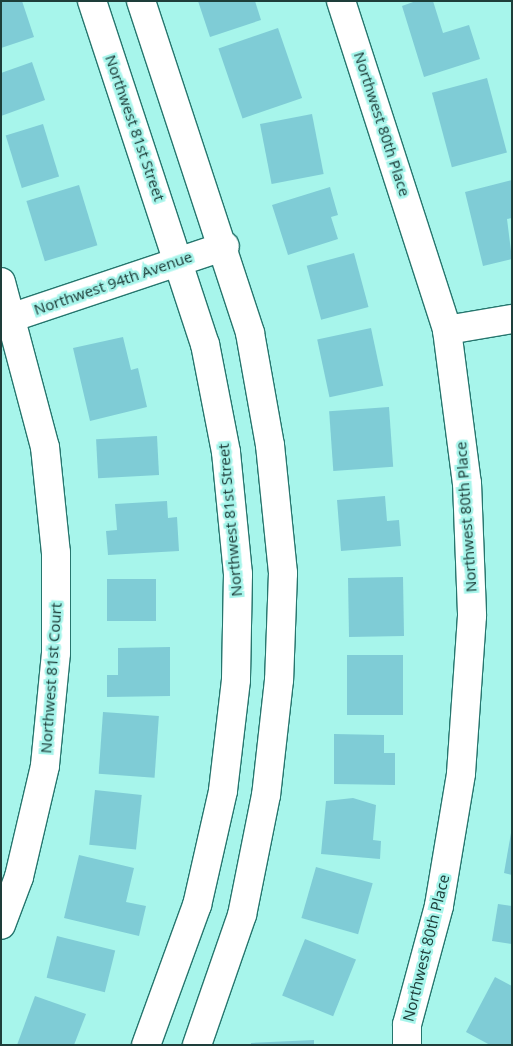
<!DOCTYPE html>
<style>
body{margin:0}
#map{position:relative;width:513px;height:1046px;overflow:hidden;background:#a7f5eb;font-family:"Noto Sans",sans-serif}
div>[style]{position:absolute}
.building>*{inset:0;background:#7fccd6;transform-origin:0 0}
.roads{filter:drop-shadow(1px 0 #26766e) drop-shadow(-1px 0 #26766e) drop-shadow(0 1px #26766e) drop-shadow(0 -1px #26766e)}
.minor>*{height:28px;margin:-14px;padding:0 14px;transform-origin:14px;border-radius:14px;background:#fff}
span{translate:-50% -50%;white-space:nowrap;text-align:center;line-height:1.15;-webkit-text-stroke:5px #a7f5eb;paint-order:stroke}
.street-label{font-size:15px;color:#1e3e3a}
.frame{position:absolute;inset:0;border:2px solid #1e3e3a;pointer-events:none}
</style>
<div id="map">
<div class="building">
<i style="clip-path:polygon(1px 1px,22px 1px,34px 37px,1px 48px)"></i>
<i style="clip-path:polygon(198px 1px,255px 1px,261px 20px,210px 37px)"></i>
<i style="clip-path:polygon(416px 1px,433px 1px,443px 33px,469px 25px,480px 59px,424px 77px,402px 6px)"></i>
<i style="left:278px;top:28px;width:74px;height:63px;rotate:71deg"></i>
<i style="clip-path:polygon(32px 62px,45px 100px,1px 116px,1px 73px)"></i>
<i style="left:487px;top:78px;width:77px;height:57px;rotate:75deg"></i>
<i style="left:312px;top:114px;width:61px;height:53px;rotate:79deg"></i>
<i style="left:43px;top:124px;width:55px;height:39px;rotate:73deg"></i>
<i style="clip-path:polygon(512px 180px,512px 218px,507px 219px,512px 259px,483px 266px,465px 192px)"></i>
<i style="left:79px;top:185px;width:63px;height:55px;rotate:73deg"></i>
<i style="clip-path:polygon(330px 187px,338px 215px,331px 217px,338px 239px,288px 255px,272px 205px)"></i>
<i style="left:354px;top:253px;width:56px;height:49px;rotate:75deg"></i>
<i style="left:371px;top:328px;width:59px;height:55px;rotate:78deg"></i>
<i style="clip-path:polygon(123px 337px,131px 370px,138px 368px,147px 407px,90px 421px,73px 348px)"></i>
<i style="left:389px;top:407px;width:60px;height:60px;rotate:86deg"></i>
<i style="left:157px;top:436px;width:39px;height:61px;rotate:87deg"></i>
<i style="clip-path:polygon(385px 496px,387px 521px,399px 520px,401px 546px,341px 551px,337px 500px)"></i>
<i style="clip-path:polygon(167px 501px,168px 518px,177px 517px,179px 551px,108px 555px,106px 531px,117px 530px,115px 504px)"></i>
<i style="left:403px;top:577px;width:59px;height:55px;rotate:89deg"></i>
<i style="left:107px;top:579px;width:49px;height:42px"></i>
<i style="clip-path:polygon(170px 647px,170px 696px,107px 697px,107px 675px,118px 675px,118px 648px)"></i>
<i style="left:347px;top:655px;width:56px;height:60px"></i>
<i style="left:103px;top:712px;width:56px;height:62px;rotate:4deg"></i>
<i style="clip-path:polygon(334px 734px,384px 735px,384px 753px,395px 753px,395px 785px,334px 784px)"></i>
<i style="left:95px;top:790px;width:47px;height:55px;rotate:6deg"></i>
<i style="clip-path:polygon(353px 798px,376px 805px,373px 840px,381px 841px,380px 859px,321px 854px,326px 801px)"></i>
<i style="clip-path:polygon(511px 833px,512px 833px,512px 875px,504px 873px)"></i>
<i style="clip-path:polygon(79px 855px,134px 868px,126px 902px,146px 906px,139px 936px,64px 918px)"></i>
<i style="left:316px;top:867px;width:59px;height:53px;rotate:16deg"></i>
<i style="clip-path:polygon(498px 904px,512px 906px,512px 944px,492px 941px)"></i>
<i style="left:57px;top:936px;width:60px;height:43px;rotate:14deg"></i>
<i style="left:305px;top:939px;width:55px;height:61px;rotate:22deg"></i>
<i style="clip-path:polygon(495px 977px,512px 986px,512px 1045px,490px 1045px,466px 1032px)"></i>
<i style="clip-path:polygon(35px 996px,86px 1014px,74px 1045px,17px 1045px)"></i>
<i style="clip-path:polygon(314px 1040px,314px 1045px,251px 1045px,251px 1043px)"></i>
</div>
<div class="roads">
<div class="minor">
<i style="left:92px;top:1px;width:361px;rotate:71.8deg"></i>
<i style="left:205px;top:344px;width:110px;rotate:79deg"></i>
<i style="left:226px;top:452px;width:123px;rotate:84.4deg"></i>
<i style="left:238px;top:574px;width:106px;rotate:91.1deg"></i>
<i style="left:236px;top:680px;width:112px;rotate:96.7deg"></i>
<i style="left:223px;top:791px;width:117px;rotate:102.8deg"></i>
<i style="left:197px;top:905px;width:149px;rotate:110deg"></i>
<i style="left:141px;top:1px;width:349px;rotate:71.8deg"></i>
<i style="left:250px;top:333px;width:114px;rotate:79.9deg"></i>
<i style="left:270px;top:445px;width:129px;rotate:84.2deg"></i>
<i style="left:283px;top:573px;width:107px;rotate:92.1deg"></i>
<i style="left:279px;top:680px;width:116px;rotate:96.4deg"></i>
<i style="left:266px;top:795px;width:122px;rotate:101.3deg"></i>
<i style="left:242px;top:915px;width:138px;rotate:109.1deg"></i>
<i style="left:341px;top:1px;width:346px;rotate:72.1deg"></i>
<i style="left:447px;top:330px;width:154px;rotate:82.6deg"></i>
<i style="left:467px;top:483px;width:133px;rotate:87.8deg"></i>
<i style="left:472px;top:616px;width:158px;rotate:94deg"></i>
<i style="left:461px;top:774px;width:134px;rotate:99.5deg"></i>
<i style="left:439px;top:906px;width:123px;rotate:105.1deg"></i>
<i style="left:407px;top:1025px;width:20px;rotate:90deg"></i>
<i style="left:1px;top:282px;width:171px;rotate:75.1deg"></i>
<i style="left:45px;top:447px;width:107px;rotate:84.1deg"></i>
<i style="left:56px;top:553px;width:100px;rotate:90deg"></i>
<i style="left:56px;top:653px;width:114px;rotate:95.6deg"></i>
<i style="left:45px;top:766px;width:114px;rotate:103.2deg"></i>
<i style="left:19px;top:877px;width:51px;rotate:110.6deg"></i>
<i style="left:1px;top:321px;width:236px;rotate:-18.5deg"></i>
<i style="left:447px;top:330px;width:66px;rotate:-9.6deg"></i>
</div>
</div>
<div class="street-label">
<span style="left:382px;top:124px;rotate:72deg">Northwest 80th Place</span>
<span style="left:135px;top:128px;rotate:71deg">Northwest 81st Street</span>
<span style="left:113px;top:283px;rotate:-19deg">Northwest 94th Avenue</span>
<span style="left:466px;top:517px;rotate:-94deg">Northwest 80th Place</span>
<span style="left:230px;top:520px;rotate:-95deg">Northwest 81st Street</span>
<span style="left:51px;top:678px;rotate:-86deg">Northwest 81st Court</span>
<span style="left:426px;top:948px;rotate:-76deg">Northwest 80th Place</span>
</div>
<div class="frame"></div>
</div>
